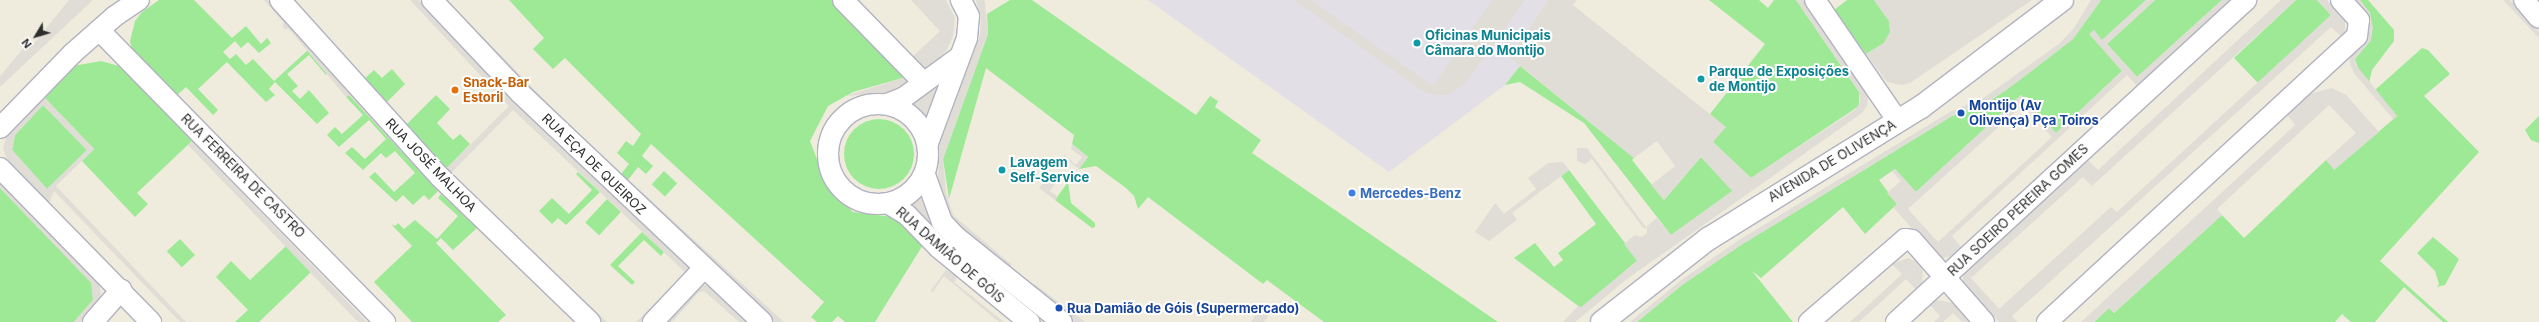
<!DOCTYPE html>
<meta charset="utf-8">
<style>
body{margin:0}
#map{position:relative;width:2539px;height:322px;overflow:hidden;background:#efecde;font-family:Inter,sans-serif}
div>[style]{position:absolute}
.industrial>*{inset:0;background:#e3dfe7}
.green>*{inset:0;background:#9de996;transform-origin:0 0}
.round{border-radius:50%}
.plaza>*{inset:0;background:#dfddd5}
.roads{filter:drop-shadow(1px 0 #b2b2c1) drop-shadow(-1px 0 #b2b2c1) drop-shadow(0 1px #b2b2c1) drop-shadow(0 -1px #b2b2c1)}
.street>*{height:20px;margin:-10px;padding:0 10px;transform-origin:10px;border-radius:10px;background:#fff}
.street>.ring{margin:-10px;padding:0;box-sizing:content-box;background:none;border:20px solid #fff;border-radius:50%}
.secondary>*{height:22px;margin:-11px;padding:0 11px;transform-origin:11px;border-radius:11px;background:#fff}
.dots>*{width:11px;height:11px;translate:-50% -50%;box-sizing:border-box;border:2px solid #fff;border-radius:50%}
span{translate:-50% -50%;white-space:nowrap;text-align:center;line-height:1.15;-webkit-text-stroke:4px #fff;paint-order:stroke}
.culture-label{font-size:13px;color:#0d838f;font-weight:700}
.left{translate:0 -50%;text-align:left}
.food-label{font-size:13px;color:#c56008;font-weight:700}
.transit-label{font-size:13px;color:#164399;font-weight:700}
.street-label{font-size:13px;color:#2c2c2c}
.shop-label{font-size:13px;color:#366cbe;font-weight:700}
.north{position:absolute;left:16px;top:16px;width:40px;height:40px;-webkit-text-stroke:3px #fff;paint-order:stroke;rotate:232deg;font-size:11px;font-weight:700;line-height:16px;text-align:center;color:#2c2c2c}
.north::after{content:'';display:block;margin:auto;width:14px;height:18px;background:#2c2c2c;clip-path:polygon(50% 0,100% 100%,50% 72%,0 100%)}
</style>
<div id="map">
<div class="industrial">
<i style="clip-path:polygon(1148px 0,1548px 0,1509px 56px,1520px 66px,1505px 85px,1389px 172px)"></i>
</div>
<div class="green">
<i style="clip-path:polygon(159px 0,194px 0,232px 38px,246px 26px,261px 44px,267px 38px,271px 43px,259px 53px,248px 42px,241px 48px,235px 41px,223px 52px,230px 59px,236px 54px,246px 65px,253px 59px,274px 81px,308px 50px,328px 73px,326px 75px,309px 55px,287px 74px,298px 86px,292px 91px,300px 99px,309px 90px,329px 113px,317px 124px,275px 82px,269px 89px,275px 95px,266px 102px,227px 62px,198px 89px,218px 110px,213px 115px,186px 87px,175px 97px,133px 54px,130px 41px,135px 21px,142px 12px)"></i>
<i style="clip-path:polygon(509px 0,833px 0,906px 77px,853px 92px,828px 106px,810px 141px,828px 188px,853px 212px,893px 217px,926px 240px,875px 322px,845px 322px,838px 316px,832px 322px,817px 322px,811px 317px,824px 302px,651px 144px,642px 156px,653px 166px,646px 174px,638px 167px,628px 180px,621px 174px,629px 164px,617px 153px,626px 141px,633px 146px,641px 134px,565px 58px,553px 69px,533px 49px,544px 38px)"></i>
<i style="clip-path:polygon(1010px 0,1032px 0,1196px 115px,1210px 96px,1218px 101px,1215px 107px,1261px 140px,1252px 153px,1498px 322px,1324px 322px,1267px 280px,1263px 284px,1148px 197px,1138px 209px,1134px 196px,1126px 188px,1096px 166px,1079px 169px,1088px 157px,1072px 144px,1074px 135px,986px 68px,949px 199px,943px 159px,988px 34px,987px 14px)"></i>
<i style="clip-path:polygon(1709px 0,1759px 0,1768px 8px,1774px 0,1796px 0,1859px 92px,1859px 106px,1751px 178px,1713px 142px,1725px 127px,1710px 114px,1765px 44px)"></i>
<i style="clip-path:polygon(1847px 0,1874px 0,1889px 21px,1890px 32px,1884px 43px,1866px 54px,1834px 10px)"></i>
<i style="clip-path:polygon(2101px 0,2146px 0,2102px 40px,2090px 34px,2122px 71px,2056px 133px,2021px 95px,1916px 192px,1895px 169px,1879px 180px,1897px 204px,1865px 234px,1843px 207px,1761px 278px,1752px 271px,1793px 322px,1637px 322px,1682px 285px,1741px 245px,1952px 116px,1990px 101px,2013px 85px,2073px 39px)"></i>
<i style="clip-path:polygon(2155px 0,2222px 0,2137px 77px,2107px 44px)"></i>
<i style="clip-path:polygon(2296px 0,2317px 0,2331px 15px,2258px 83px,2234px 58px)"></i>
<i style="clip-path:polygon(2360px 0,2368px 0,2394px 30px,2394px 41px,2372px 70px,2369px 83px,2359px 71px,2355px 59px,2371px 40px,2370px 13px)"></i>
<i style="clip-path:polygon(2422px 48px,2428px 50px,2450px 74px,2424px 96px,2479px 152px,2380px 261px,2448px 322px,2443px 322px,2404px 287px,2375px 322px,2351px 322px,2342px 314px,2335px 322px,2094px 322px,2109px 308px,2114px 313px,2222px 215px,2244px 238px,2326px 160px,2335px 169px,2397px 116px,2375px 90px)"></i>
<i style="clip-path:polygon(101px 61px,119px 66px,125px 72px,192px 141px,137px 193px,148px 204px,135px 217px,82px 161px,94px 149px,44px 97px,73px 66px)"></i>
<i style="clip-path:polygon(1520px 66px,1634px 158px,1632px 160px,1664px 200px,1701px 157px,1733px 191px,1671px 235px,1584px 123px,1520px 82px,1505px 85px)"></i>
<i style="clip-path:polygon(392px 69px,405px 84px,386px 103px,363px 80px,374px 70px,382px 78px)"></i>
<i style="clip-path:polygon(349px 95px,438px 191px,429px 200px,424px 195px,413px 205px,403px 195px,396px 202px,369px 177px,375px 172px,394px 192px,415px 173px,395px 151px,386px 158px,381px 153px,363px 170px,345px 153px,352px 147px,365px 159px,386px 139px,369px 120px,339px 147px,327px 135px,335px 127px,342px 134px,363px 115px,346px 97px)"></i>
<i style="clip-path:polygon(436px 95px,450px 109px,437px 123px,453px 140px,460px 134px,470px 144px,447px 168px,406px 125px)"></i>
<i style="clip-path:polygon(43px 105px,87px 150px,47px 189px,12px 150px,15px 135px)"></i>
<i style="clip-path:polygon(2539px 116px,2539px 143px,2531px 140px,2525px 130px)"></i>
<i class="round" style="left:844px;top:119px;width:70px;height:70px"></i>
<i style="clip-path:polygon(1569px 170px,1638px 260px,1581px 308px,1514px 258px,1535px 243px,1554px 267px,1563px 260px,1558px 253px,1596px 224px,1561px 176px)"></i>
<i style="left:664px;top:171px;width:18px;height:18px;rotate:43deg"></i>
<i style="clip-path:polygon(578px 172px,600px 192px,566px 225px,558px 218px,552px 224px,539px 211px,552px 198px,569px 214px,592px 190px,576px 174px)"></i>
<i style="clip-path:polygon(1068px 182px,1071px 203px,1095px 223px,1095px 227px,1092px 228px,1055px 200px)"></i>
<i style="clip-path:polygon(0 188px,92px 283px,93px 300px,74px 322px,0 322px)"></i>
<i style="clip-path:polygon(441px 194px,477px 228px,453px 250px,441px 238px,436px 243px,506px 315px,498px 322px,412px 322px,374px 282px,412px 246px,391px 224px,395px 226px,398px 223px,404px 229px,415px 220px,437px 239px,458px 216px,438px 198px)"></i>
<i style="left:607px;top:199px;width:19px;height:32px;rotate:43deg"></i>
<i style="clip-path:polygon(642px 232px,664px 252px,661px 256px,644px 240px,618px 266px,635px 282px,632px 285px,610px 265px)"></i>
<i style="clip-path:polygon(2433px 237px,2459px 259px,2445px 285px,2437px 287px,2439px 284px,2435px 271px,2417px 253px)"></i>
<i style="left:180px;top:239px;width:22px;height:18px;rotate:47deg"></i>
<i style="clip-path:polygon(286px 246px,311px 272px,259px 322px,235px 322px,248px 310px,216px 277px,231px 261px,250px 280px)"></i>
</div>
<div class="plaza">
<i style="clip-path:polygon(69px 0,93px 0,0 87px,0 76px,27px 44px,31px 47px)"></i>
<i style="clip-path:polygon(264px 0,268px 0,386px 131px,580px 322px,575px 322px,438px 191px,349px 95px,346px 97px,288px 28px,286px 30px,282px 26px,284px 23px)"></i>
<i style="clip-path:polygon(410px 0,419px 0,513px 101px,688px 266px,689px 271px,644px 322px,636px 322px,686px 273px,513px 110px,451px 173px,607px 322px,602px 322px,448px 175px,406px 125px,447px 168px,509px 106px)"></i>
<i style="clip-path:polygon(443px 0,447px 0,575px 131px,784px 322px,773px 322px,709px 263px,512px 75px)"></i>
<i style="clip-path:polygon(911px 0,946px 0,955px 18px,953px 36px,946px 51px,912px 83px,887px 93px,845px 96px,906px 77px,910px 59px,940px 31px)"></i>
<i style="clip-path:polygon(976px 0,984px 0,985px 3px,988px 34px,943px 159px,946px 192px,953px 215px,1012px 265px,1009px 267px,949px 219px,938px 185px,939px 146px,980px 35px,981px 21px)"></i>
<i style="clip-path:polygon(1294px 0,1311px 0,1433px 86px,1492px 0,1525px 0,1466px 83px,1448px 95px,1436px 95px,1424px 92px)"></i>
<i style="clip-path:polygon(1548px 0,1577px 0,1573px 5px,1726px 127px,1713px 142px,1751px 178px,1855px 110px,1860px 102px,1859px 92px,1796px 0,1803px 0,1864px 86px,1868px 96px,1867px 106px,1862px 113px,1627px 279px,1575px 322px,1563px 322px,1578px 306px,1581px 307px,1637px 261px,1624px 244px,1635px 235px,1642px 237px,1647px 233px,1647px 227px,1644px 229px,1592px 159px,1585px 164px,1577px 161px,1577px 148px,1587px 148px,1646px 227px,1657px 218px,1671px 235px,1732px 191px,1701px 157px,1664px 200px,1651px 185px,1675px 166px,1657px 141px,1634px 158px,1509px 57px)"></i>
<i style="clip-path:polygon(1874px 0,2032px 0,1910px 83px,1902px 85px,1887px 82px,1866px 54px,1884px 43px,1890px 32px,1889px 21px)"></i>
<i style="clip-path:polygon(2091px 0,2101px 0,2073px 39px,2013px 85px,1990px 101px,1952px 116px,1741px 245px,1682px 285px,1637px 322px,1630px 322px,1684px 278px,1739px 240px,1950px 112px,1985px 97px,2060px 43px,2074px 28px)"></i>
<i style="clip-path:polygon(evenodd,2146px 0,2155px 0,2107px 44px,2137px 77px,2222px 0,2231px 0,2137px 86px,2127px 75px,1952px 236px,1961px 247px,1951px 256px,1942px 258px,1931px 250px,1893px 207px,1897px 204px,1887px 193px,1901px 181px,1892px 171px,1895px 169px,1916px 192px,2021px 95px,2056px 133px,2122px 71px,2089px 34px,2094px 30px,2102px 40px,2146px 0,2023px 105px,2052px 137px,1938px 242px,1908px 209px,2023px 105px)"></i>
<i style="clip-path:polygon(2281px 0,2296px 0,2092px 186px,2083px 177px,1971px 278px,1999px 309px,2111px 207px,2117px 212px,2331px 15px,2317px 0,2327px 0,2345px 21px,2345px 32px,2342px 37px,2331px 27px,2012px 316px,2017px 322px,1999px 322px,1963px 282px,1963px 275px,2088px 160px,2098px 170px)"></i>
<i style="clip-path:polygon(2354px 0,2360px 0,2370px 13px,2373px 28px,2371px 40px,2355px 59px,2356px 65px,2397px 116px,2393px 119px,2354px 73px,2350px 64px,2350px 56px,2364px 43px,2368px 30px)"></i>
<i style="clip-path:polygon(2503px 0,2510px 0,2539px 32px,2539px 38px)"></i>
<i style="clip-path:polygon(940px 86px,927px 121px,912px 103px)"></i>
<i style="clip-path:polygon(2332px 88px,2346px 95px,2379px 132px,2334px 170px,2326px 160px,2356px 133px,2329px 105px,2217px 209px,2222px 215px,2114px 313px,2109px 308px,2094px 322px,2081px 322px,2295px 125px,2287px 115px,2310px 94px)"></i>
<i style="clip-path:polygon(evenodd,44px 97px,94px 149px,56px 186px,186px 322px,180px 322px,54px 191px,49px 203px,8px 162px,3px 148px,7px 135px,44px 97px,43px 105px,87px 150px,47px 189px,12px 150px,15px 135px,43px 105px)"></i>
<i style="clip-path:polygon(192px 141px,367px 322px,358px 322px,188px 145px)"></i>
<i style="clip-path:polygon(1072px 144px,1088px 157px,1079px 169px,1068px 160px,1065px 165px,1062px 163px,1064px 155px,1076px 165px,1082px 157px,1071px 149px)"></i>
<i style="clip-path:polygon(1563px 162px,1569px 170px,1512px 213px,1517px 220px,1489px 241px,1475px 232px,1495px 203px,1504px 214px,1536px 189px,1528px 178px,1548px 163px)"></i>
<i style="clip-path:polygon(1050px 174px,1057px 175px,1054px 179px,1057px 181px,1050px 191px,1058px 197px,1055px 200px,1039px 188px)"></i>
<i style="clip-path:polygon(0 180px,98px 277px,101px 294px,99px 301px,81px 322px,74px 322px,93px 300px,91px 283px,0 188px)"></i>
<i style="clip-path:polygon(920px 197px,933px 225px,945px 239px,1043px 322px,1039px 322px,951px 249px,910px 205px)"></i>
<i style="clip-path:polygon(1908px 258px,1917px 262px,1923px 271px,1922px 282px,1916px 290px,1906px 279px,1859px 322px,1850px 322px,1902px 274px,1892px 264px)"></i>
<i style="clip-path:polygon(946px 270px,958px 276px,954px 282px,1004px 322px,999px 322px,944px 276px,932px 293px,931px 290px)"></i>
<i style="clip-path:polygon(1034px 284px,1037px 286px,1085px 322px,1074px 322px,1035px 293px)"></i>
<i style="clip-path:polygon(705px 285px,712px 288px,749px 322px,739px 322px,704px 291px,699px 292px,672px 322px,665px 322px,699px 286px)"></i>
<i style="clip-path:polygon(1937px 300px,1955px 303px,1972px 322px,1962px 322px,1953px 313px,1943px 322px,1934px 322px,1940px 316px,1930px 305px)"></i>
<i style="clip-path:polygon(1269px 305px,1275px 306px,1264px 322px,1251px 322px,1260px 309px)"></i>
</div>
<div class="roads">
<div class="street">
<i style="left:280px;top:0;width:239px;rotate:47.9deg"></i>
<i style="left:440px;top:177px;width:209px;rotate:44deg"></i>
<i style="left:432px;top:0;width:128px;rotate:46.6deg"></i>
<i style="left:520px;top:93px;width:333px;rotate:43.4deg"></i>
<i style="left:843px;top:0;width:109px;rotate:45.7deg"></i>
<i style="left:1815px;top:0;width:147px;rotate:55.6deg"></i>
<i style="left:2524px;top:0;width:23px;rotate:50deg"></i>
<i style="left:99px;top:30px;width:409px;rotate:45.6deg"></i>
<i class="ring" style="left:828px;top:104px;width:80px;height:80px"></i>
<i style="left:887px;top:104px;width:17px;rotate:-21deg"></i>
<i style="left:903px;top:98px;width:69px;rotate:-36.2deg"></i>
<i style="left:0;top:128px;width:105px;rotate:-45.8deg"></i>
<i style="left:73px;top:53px;width:56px;rotate:-41.4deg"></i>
<i style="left:115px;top:16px;width:29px;rotate:-34deg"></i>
<i style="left:928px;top:143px;width:112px;rotate:-69.6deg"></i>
<i style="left:967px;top:38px;width:22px;rotate:-85deg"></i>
<i style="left:969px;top:16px;width:18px;rotate:-117deg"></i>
<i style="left:0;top:168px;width:216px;rotate:45.6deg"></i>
<i style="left:925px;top:175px;width:50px;rotate:70.1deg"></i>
<i style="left:942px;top:222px;width:19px;rotate:47deg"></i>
<i style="left:955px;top:236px;width:137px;rotate:38.8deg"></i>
<i style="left:889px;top:204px;width:21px;rotate:31deg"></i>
<i style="left:907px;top:215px;width:46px;rotate:45.9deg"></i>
<i style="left:939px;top:248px;width:117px;rotate:39.4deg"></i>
<i style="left:93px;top:322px;width:43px;rotate:-48.8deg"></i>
<i style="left:653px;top:322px;width:74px;rotate:-46.6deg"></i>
<i style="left:1809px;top:322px;width:127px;rotate:-40.8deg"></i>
<i style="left:1905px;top:239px;width:7px;rotate:8deg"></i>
<i style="left:1912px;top:240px;width:109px;rotate:48.7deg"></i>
<i style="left:1896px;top:322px;width:476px;rotate:-42.6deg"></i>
<i style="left:2047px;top:322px;width:422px;rotate:-42.7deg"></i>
<i style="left:2357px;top:36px;width:16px;rotate:-83deg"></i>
<i style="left:2359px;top:20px;width:27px;rotate:-132deg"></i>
</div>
<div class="secondary">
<i style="left:1602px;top:322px;width:135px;rotate:-38.1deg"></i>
<i style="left:1708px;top:239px;width:251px;rotate:-31.8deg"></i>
<i style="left:1921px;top:107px;width:177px;rotate:-37.2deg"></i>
</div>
</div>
<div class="dots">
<i style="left:1417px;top:43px;background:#0f9aa8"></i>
<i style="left:1701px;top:79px;background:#0f9aa8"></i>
<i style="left:455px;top:90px;background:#e8710a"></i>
<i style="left:1961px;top:113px;background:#1a4fb4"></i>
<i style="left:1002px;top:170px;background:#0f9aa8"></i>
<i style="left:1352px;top:193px;background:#3f7fe0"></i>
<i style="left:1059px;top:308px;background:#1a4fb4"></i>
</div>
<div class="culture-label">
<span class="left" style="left:1425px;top:43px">Oficinas Municipais<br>Câmara do Montijo</span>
<span class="left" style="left:1709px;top:79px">Parque de Exposições<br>de Montijo</span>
<span class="left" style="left:1010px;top:170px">Lavagem<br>Self-Service</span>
</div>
<div class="food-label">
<span class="left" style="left:463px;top:90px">Snack-Bar<br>Estoril</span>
</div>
<div class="transit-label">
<span class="left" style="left:1969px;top:113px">Montijo (Av<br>Olivença) Pça Toiros</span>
<span class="left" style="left:1067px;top:308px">Rua Damião de Góis (Supermercado)</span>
</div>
<div class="street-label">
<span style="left:1832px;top:161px;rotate:-31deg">AVENIDA DE OLIVENÇA</span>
<span style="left:594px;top:164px;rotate:44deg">RUA EÇA DE QUEIROZ</span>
<span style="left:431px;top:165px;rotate:46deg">RUA JOSÉ MALHOA</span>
<span style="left:243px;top:176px;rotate:45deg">RUA FERREIRA DE CASTRO</span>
<span style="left:2018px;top:210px;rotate:-43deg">RUA SOEIRO PEREIRA GOMES</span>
<span style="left:950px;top:255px;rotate:41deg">RUA DAMIÃO DE GÓIS</span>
</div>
<div class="shop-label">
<span class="left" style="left:1360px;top:193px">Mercedes-Benz</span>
</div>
<div class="north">N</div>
</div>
